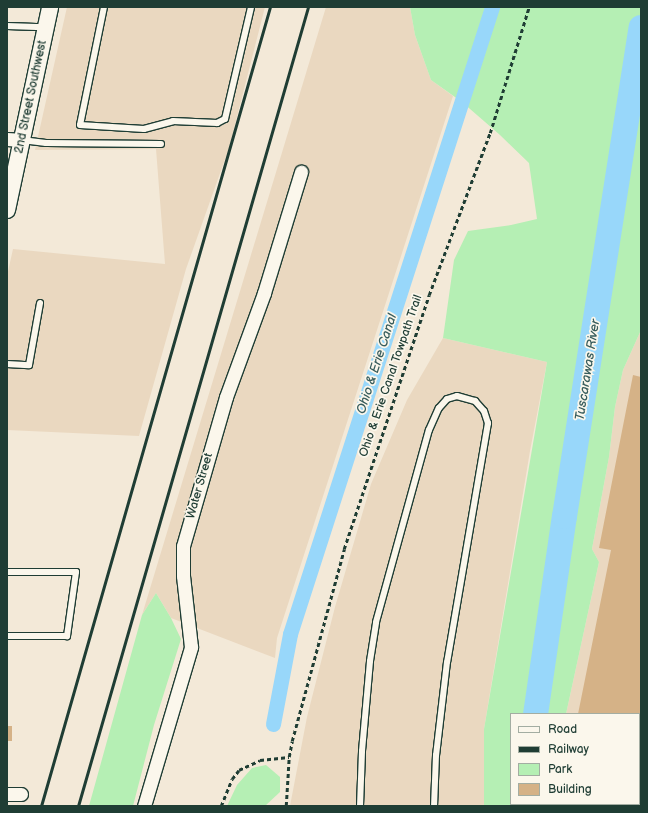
<!DOCTYPE html>
<style>
body{margin:0}
#map{position:relative;width:648px;height:813px;overflow:hidden;background:#f3e9d8;font-family:"Balsamiq Sans",sans-serif}
div>[style]{position:absolute}
.built>*{inset:0;background:#ead8c0}
.green>*{inset:0;background:#b5efb4}
.canal>*{height:15px;margin:-7.5px;padding:0 7.5px;transform-origin:7.5px;border-radius:7.5px;background:#98d7fa}
.river>*{height:25px;margin:-12.5px;padding:0 12.5px;transform-origin:12.5px;border-radius:12.5px;background:#98d7fa}
.building>*{inset:0;background:#d5b287;transform-origin:0 0}
.path>*{height:2.5px;margin-top:-1.25px;transform-origin:0;background:repeating-linear-gradient(90deg,#1f3d34 0 4px,transparent 0 7px)}
.roads{filter:drop-shadow(1px 0 #1f3d34) drop-shadow(-1px 0 #1f3d34) drop-shadow(0 1px #1f3d34) drop-shadow(0 -1px #1f3d34)}
.service>*{height:6px;margin:-3px;padding:0 3px;transform-origin:3px;border-radius:3px;background:#fbf7ec}
.minor>*{height:13px;margin:-6.5px;padding:0 6.5px;transform-origin:6.5px;border-radius:6.5px;background:#fbf7ec}
.tertiary>*{height:16px;margin:-8px;padding:0 8px;transform-origin:8px;border-radius:8px;background:#fbf7ec}
.rail>*{height:3px;margin:-1.5px;padding:0 1.5px;transform-origin:1.5px;border-radius:1.5px;background:#1f3d34}
span{translate:-50% -50%;white-space:nowrap;text-align:center;line-height:1.15;-webkit-text-stroke:3.5px #fbf7ec;paint-order:stroke}
.street-label{font-size:12px;color:#1f3d34}
.water-label{font-size:13px;color:#375c5c;font-style:italic}
.frame{position:absolute;inset:0;border:8px solid #1f3d34;pointer-events:none}
.legend{position:absolute;left:510px;top:713px;width:130px;height:92px;box-sizing:border-box;background:#fbf7ec;border:1px solid #a3ada2;margin:0;padding:5px 7px;list-style:none;font-size:12px;color:#1f3d34}
.legend li{display:flex;align-items:center;gap:8px;height:20px}
.legend b{width:20px;border:1px solid #a3ada2}
</style>
<div id="map">
<div class="built">
<i style="clip-path:polygon(67px 7px,265px 7px,229px 148px,186px 269px,139px 436px,7px 430px,7px 276px,13px 249px,165px 264px,156px 149px,35px 150px)"></i>
<i style="clip-path:polygon(326px 7px,410px 7px,415px 35px,431px 80px,453px 96px,277px 638px,275px 658px,171px 618px,156px 593px,142px 615px)"></i>
<i style="clip-path:polygon(641px 330px,641px 806px,550px 806px,551px 804px,639px 804px,639px 714px,566px 714px,599px 562px,592px 549px,609px 457px,615px 407px,623px 370px)"></i>
<i style="clip-path:polygon(443px 338px,547px 362px,530px 451px,484px 729px,484px 806px,290px 806px,307px 717px,335px 607px,371px 484px,407px 400px)"></i>
</div>
<div class="green">
<i style="clip-path:polygon(410px 7px,641px 7px,641px 330px,623px 370px,615px 407px,609px 457px,592px 549px,599px 562px,566px 714px,511px 714px,511px 804px,551px 804px,550px 806px,484px 806px,484px 729px,547px 362px,443px 338px,454px 260px,468px 231px,511px 225px,537px 219px,529px 163px,500px 135px,462px 102px,431px 80px,415px 35px)"></i>
<i style="clip-path:polygon(156px 593px,171px 618px,181px 639px,154px 725px,133px 806px,89px 806px,142px 615px)"></i>
<i style="clip-path:polygon(266px 765px,280px 777px,280px 792px,265px 806px,227px 806px,237px 785px,252px 768px)"></i>
</div>
<div class="canal">
<i style="left:273px;top:724px;width:92px;rotate:-79.3deg"></i>
<i style="left:290px;top:634px;width:659px;rotate:-72.14deg"></i>
</div>
<div class="river">
<i style="left:535px;top:714px;width:200px;rotate:-81.7deg"></i>
<i style="left:564px;top:516px;width:495px;rotate:-81.1deg"></i>
<i style="left:522px;top:806px;width:2px;rotate:-90deg"></i>
</div>
<div class="building">
<i style="clip-path:polygon(633px 375px,641px 377px,641px 806px,569px 806px,569px 804px,639px 804px,639px 714px,578px 714px,611px 550px,599px 548px)"></i>
<i style="left:7px;top:726px;width:5px;height:15px"></i>
</div>
<div class="path">
<i style="left:221px;top:806px;width:29px;rotate:-68deg"></i>
<i style="left:232px;top:779px;width:11px;rotate:-52deg"></i>
<i style="left:239px;top:770px;width:23px;rotate:-25deg"></i>
<i style="left:260px;top:760px;width:29px;rotate:-6deg"></i>
<i style="left:286px;top:806px;width:49px;rotate:-86.5deg"></i>
<i style="left:289px;top:757px;width:16px;rotate:-79deg"></i>
<i style="left:292px;top:741px;width:199px;rotate:-74.8deg"></i>
<i style="left:344px;top:549px;width:268px;rotate:-71.5deg"></i>
<i style="left:429px;top:295px;width:173px;rotate:-69.4deg"></i>
<i style="left:490px;top:133px;width:132px;rotate:-72.8deg"></i>
</div>
<div class="roads">
<div class="service">
<i style="left:104px;top:7px;width:120px;rotate:101.5deg"></i>
<i style="left:80px;top:125px;width:64px;rotate:3.6deg"></i>
<i style="left:144px;top:129px;width:30px;rotate:-15deg"></i>
<i style="left:173px;top:121px;width:44px;rotate:2.6deg"></i>
<i style="left:217px;top:123px;width:9px;rotate:-27deg"></i>
<i style="left:225px;top:119px;width:115px;rotate:-76.9deg"></i>
<i style="left:7px;top:26px;width:37px;rotate:2deg"></i>
<i style="left:22px;top:140px;width:24px;rotate:7deg"></i>
<i style="left:46px;top:143px;width:115px;rotate:0.5deg"></i>
<i style="left:7px;top:364px;width:22px;rotate:3deg"></i>
<i style="left:29px;top:365px;width:63px;rotate:-79.9deg"></i>
<i style="left:7px;top:572px;width:69px"></i>
<i style="left:76px;top:572px;width:65px;rotate:98deg"></i>
<i style="left:67px;top:636px;width:60px;rotate:180deg"></i>
<i style="left:360px;top:806px;width:55px;rotate:-87.9deg"></i>
<i style="left:362px;top:751px;width:90px;rotate:-84.9deg"></i>
<i style="left:370px;top:661px;width:39px;rotate:-81deg"></i>
<i style="left:376px;top:622px;width:199px;rotate:-74.6deg"></i>
<i style="left:429px;top:430px;width:24px;rotate:-66deg"></i>
<i style="left:439px;top:408px;width:12px;rotate:-48deg"></i>
<i style="left:447px;top:399px;width:10px;rotate:-17deg"></i>
<i style="left:457px;top:396px;width:19px;rotate:16deg"></i>
<i style="left:475px;top:401px;width:13px;rotate:48deg"></i>
<i style="left:484px;top:411px;width:13px;rotate:72deg"></i>
<i style="left:488px;top:423px;width:242px;rotate:99.7deg"></i>
<i style="left:447px;top:662px;width:94px;rotate:96.7deg"></i>
<i style="left:436px;top:755px;width:51px;rotate:92.2deg"></i>
</div>
<div class="minor">
<i style="left:7px;top:139px;width:15px;rotate:4deg"></i>
<i style="left:7px;top:794px;width:14px"></i>
<i style="left:144px;top:806px;width:166px;rotate:-73.5deg"></i>
<i style="left:191px;top:647px;width:71px;rotate:-96.4deg"></i>
<i style="left:183px;top:576px;width:30px;rotate:-90deg"></i>
<i style="left:183px;top:546px;width:155px;rotate:-73.9deg"></i>
<i style="left:226px;top:397px;width:111px;rotate:-69.9deg"></i>
<i style="left:264px;top:293px;width:127px;rotate:-73deg"></i>
</div>
<div class="tertiary">
<i style="left:7px;top:210px;width:208px;rotate:-78deg"></i>
</div>
</div>
<div class="rail">
<i style="left:41px;top:806px;width:831px;rotate:-74.01deg"></i>
<i style="left:78px;top:806px;width:831px;rotate:-73.94deg"></i>
</div>
<div class="street-label">
<span style="left:31px;top:97px;rotate:-78deg">2nd Street Southwest</span>
<span style="left:391px;top:376px;rotate:-71deg">Ohio &amp; Erie Canal Towpath Trail</span>
<span style="left:200px;top:486px;rotate:-74deg">Water Street</span>
</div>
<div class="water-label">
<span style="left:377px;top:364px;rotate:-72deg">Ohio &amp; Erie Canal</span>
<span style="left:588px;top:370px;rotate:-81deg">Tuscarawas River</span>
</div>
<div class="frame"></div>
<ul class="legend">
<li><b style="height:5px;background:#fbf7ec"></b>Road</li>
<li><b style="height:5px;background:#1f3d34"></b>Railway</li>
<li><b style="height:11px;background:#b5efb4"></b>Park</li>
<li><b style="height:11px;background:#d5b287"></b>Building</li>
</ul>
</div>
